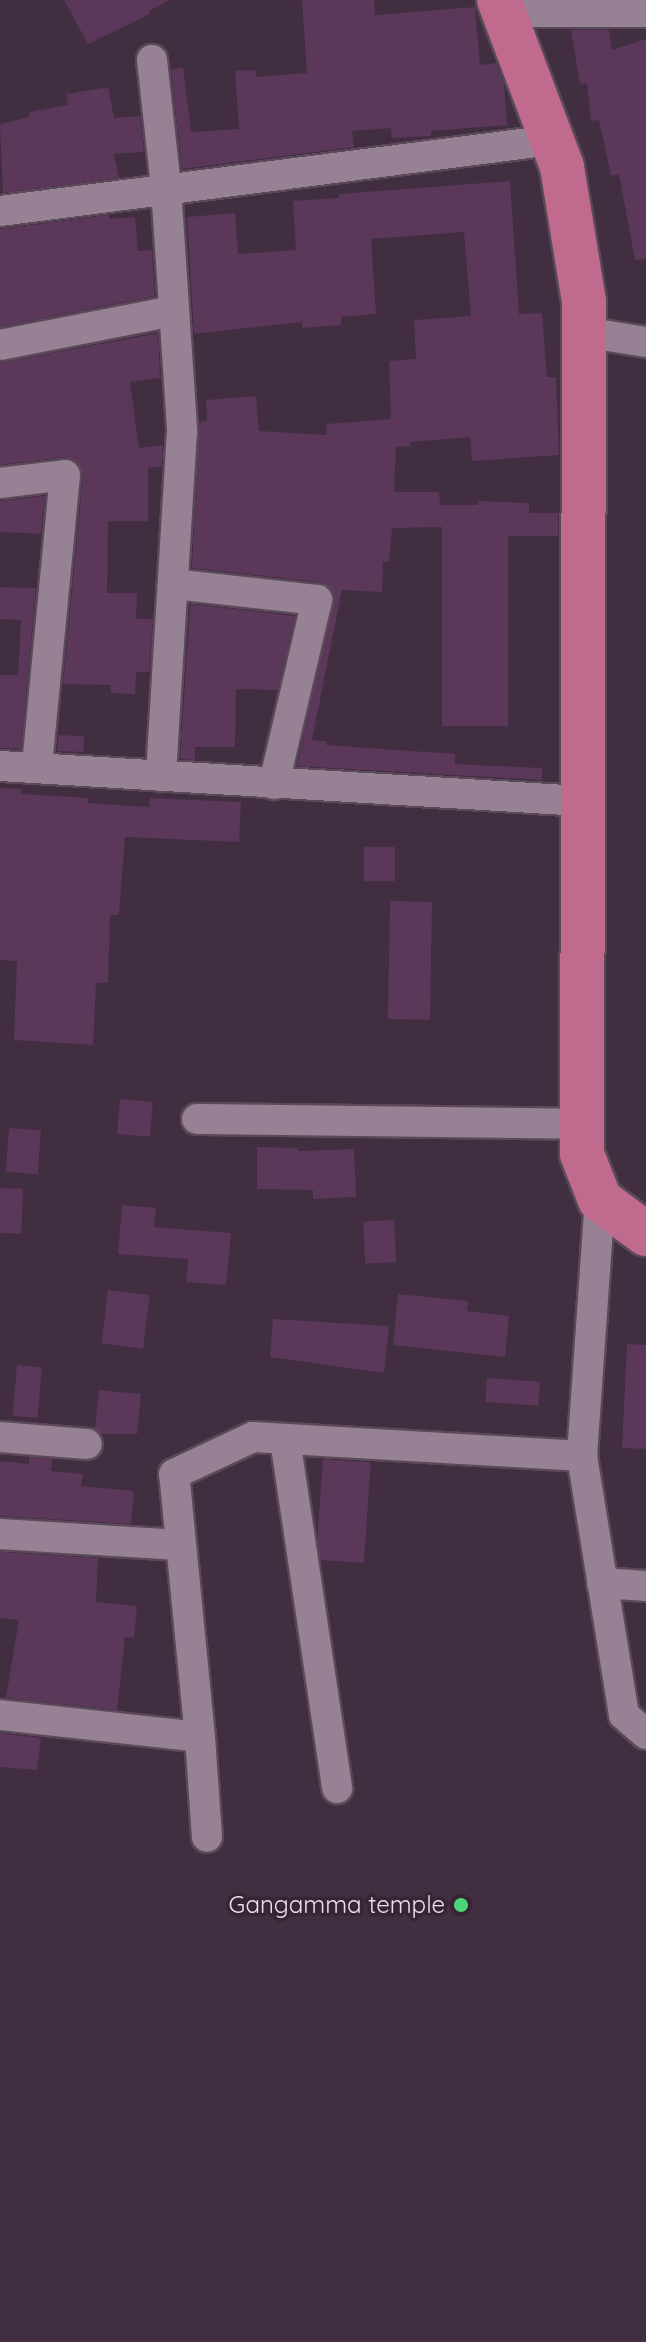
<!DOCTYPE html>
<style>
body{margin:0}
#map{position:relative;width:646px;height:2342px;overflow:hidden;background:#412e40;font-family:Quicksand,sans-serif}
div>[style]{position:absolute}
.building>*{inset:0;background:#5b3759;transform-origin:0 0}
.roads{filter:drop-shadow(2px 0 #5a4a59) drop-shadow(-2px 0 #5a4a59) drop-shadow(0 2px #5a4a59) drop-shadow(0 -2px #5a4a59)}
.street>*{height:30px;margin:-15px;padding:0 15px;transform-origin:15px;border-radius:15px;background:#978195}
.primary>*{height:44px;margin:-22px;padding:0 22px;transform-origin:22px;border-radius:22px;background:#c06a8d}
.dots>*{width:22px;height:22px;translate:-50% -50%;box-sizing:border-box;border:4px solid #372435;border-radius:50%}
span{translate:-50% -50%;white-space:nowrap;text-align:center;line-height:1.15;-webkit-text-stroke:7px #372435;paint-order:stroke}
.poi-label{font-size:24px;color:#ebdfea}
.right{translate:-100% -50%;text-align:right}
</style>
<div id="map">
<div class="building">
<i style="clip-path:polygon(64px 0,170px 0,149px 11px,150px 14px,88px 44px)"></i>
<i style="clip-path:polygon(302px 0,374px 0,375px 15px,475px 7px,480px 65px,496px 63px,504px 84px,507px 125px,431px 131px,431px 136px,392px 138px,391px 128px,352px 131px,354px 147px,182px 169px,171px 69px,183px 68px,191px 132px,239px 129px,235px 71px,255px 70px,256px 77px,307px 73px)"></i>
<i style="clip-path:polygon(571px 30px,609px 30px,612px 50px,646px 39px,646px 259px,635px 260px,619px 174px,611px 176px,599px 120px,591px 121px,587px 83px,580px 84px)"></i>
<i style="clip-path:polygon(108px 87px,114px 118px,140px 116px,144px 152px,114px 154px,119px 178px,3px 193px,0 124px,30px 117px,29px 112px,68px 105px,66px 94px)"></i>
<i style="clip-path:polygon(510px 181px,519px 314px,542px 313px,547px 377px,556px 377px,559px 455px,472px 461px,470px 437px,410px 442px,411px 446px,396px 447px,394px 492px,439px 492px,440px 505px,478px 505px,478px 501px,529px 503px,529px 513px,558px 513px,558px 536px,508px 536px,508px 726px,442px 726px,442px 527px,392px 528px,389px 562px,383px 562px,382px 592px,342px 590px,312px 740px,326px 741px,326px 745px,455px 754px,455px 764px,542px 768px,542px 780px,297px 766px,334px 595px,329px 587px,319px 582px,192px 568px,199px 422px,207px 421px,206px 400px,256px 396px,259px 431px,327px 435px,326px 424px,391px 419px,389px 361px,416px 359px,414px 320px,471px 316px,464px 232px,371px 239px,376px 314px,341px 317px,341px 325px,302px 328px,302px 322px,194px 334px,187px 217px,235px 213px,238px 254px,296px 250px,293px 201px,339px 198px,339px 194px)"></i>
<i style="clip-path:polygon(109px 215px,109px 219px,135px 217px,138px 251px,152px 250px,155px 296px,0 327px,0 229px)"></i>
<i style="clip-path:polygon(158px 333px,160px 378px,130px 382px,139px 448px,163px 445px,162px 466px,148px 468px,148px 521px,108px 521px,107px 593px,137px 593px,136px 619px,153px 619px,149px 672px,136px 672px,135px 694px,111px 693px,111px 685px,63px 684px,83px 476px,74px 460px,64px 457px,0 465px,0 363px)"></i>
<i style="clip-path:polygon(45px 496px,41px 534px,0 532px,0 501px)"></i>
<i style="clip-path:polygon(0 587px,36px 588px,21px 749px,0 748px,0 675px,18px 675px,21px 620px,0 619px)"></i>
<i style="clip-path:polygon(190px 604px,295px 616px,278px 690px,236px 689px,235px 747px,195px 747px,195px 760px,180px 759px)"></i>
<i style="left:58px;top:735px;width:26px;height:16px;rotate:2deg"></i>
<i style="clip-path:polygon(0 788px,22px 789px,21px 794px,89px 798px,88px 803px,149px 807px,150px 798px,241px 802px,239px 842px,125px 837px,119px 915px,110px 915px,108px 983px,96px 983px,93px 1045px,14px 1040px,17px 961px,0 960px)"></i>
<i style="left:364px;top:847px;width:31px;height:34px"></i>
<i style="left:390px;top:901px;width:42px;height:118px;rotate:1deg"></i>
<i style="left:120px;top:1099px;width:33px;height:35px;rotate:5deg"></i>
<i style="left:9px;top:1128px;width:32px;height:44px;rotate:4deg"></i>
<i style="clip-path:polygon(257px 1147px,298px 1148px,298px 1151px,354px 1149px,356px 1197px,313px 1199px,313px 1190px,257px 1189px)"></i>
<i style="left:0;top:1188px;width:23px;height:45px;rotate:2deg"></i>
<i style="clip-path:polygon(122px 1205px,156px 1208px,154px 1227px,231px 1233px,226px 1285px,186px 1282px,188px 1259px,118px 1254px)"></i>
<i style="left:394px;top:1220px;width:42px;height:31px;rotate:87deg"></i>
<i style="left:108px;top:1290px;width:42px;height:54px;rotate:7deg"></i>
<i style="clip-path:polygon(398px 1294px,468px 1301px,467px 1311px,509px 1316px,505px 1357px,393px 1345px)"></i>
<i style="clip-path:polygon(273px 1319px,389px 1326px,384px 1373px,270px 1357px)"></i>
<i style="clip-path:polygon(627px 1344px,646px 1345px,646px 1449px,622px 1448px)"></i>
<i style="left:17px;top:1365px;width:25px;height:51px;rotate:5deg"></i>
<i style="left:487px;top:1378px;width:53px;height:24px;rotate:4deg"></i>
<i style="clip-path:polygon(99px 1390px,141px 1394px,137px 1434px,101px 1434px,95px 1428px)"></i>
<i style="clip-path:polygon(29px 1457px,52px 1459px,51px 1471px,83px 1474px,81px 1486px,134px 1491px,131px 1524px,0 1516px,0 1461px,29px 1464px)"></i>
<i style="left:323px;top:1459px;width:48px;height:101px;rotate:4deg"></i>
<i style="clip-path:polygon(0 1552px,98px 1558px,96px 1602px,137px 1606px,134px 1638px,125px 1637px,117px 1710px,6px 1698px,19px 1620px,0 1618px)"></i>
<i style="clip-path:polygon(0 1733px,41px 1738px,37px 1770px,0 1767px)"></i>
</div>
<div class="roads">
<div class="street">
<i style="left:504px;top:12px;width:142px"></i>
<i style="left:152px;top:60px;width:128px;rotate:83.7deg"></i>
<i style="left:166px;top:187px;width:245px;rotate:86.2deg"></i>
<i style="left:182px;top:431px;width:346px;rotate:93.5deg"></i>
<i style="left:0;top:211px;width:557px;rotate:-7.33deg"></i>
<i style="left:584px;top:332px;width:63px;rotate:9.2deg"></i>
<i style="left:0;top:345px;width:177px;rotate:-11.1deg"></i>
<i style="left:0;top:483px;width:65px;rotate:-7deg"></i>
<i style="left:65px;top:475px;width:294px;rotate:95.5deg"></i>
<i style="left:173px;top:584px;width:145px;rotate:6.3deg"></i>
<i style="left:317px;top:600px;width:189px;rotate:103.2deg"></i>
<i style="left:0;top:766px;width:584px;rotate:3.44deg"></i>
<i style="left:197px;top:1119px;width:385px;rotate:0.7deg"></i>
<i style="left:0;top:1437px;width:87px;rotate:4.6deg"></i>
<i style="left:285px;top:1439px;width:353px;rotate:81.5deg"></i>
<i style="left:582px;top:1456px;width:262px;rotate:80.8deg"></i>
<i style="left:624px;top:1715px;width:29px;rotate:41deg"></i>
<i style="left:0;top:1534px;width:181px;rotate:3.5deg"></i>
<i style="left:602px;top:1583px;width:44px;rotate:3.9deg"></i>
<i style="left:0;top:1715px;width:201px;rotate:6.3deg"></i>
<i style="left:200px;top:1737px;width:264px;rotate:-95.6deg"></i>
<i style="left:174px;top:1474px;width:87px;rotate:-25.1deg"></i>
<i style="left:253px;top:1437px;width:330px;rotate:3.3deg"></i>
<i style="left:582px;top:1456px;width:257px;rotate:-86deg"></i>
<i style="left:200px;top:1737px;width:100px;rotate:86deg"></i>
</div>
<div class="primary">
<i style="left:499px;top:0;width:178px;rotate:69.3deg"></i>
<i style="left:562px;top:167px;width:137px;rotate:80.7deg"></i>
<i style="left:584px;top:302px;width:852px;rotate:90.13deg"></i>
<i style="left:582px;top:1154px;width:49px;rotate:68.6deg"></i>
<i style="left:600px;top:1200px;width:57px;rotate:36.5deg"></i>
</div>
</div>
<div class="dots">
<i style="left:461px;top:1905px;background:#4cd677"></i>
</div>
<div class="poi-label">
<span class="right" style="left:445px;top:1905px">Gangamma temple</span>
</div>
</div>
